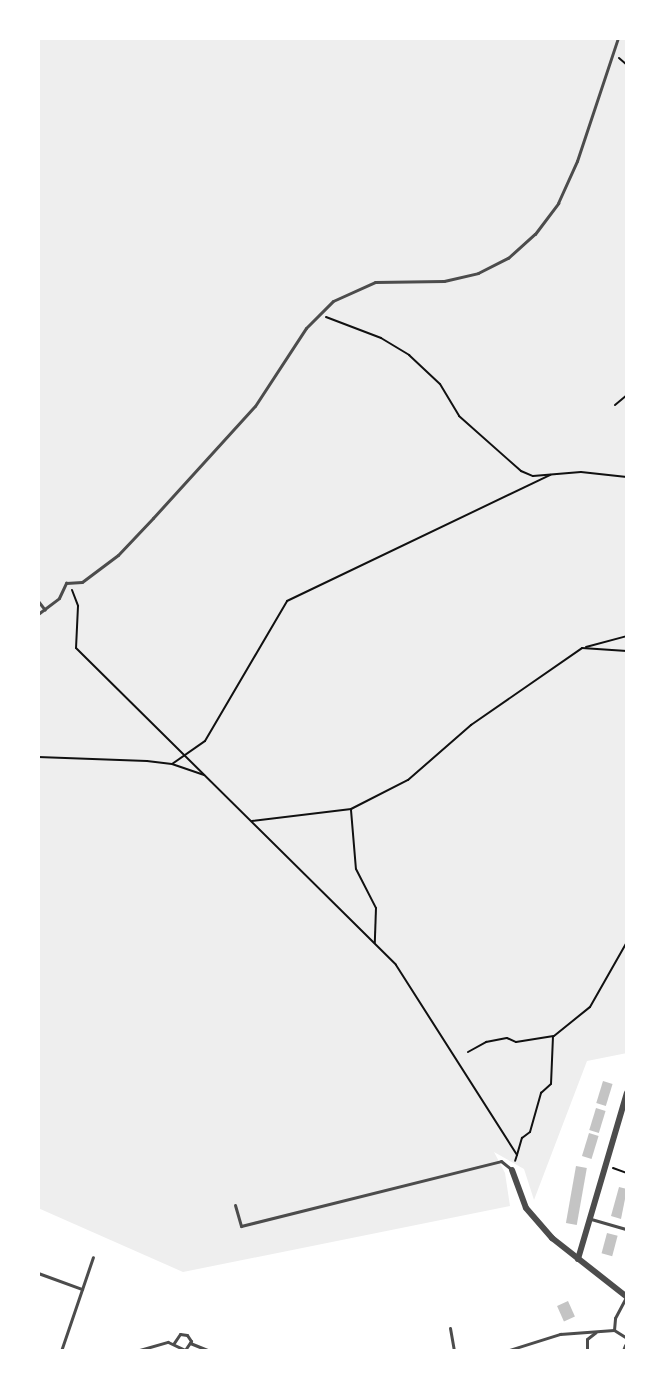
<!DOCTYPE html>
<style>
body{margin:0}
#map{position:relative;width:665px;height:1389px;overflow:hidden;background:#fff;font-family:Raleway,sans-serif}
div>[style]{position:absolute}
.green>*{inset:0;background:#eee}
.building>*{inset:0;background:#c4c4c4;transform-origin:0 0}
.path>*{height:2px;margin:-1px;padding:0 1px;transform-origin:1px;border-radius:1px;background:#111}
.service>*{height:3px;margin:-1.5px;padding:0 1.5px;transform-origin:1.5px;border-radius:1.5px;background:#4c4c4c}
.minor>*{height:6px;margin:-3px;padding:0 3px;transform-origin:3px;border-radius:3px;background:#4c4c4c}
span{translate:-50% -50%;white-space:nowrap;text-align:center;line-height:1.15;-webkit-text-stroke:8px #fff;paint-order:stroke}
.frame{position:absolute;inset:0;border:40px solid #fff;pointer-events:none}
</style>
<div id="map">
<div class="green">
<i style="clip-path:polygon(38px 38px,627px 38px,627px 1053px,587px 1061px,534px 1200px,524px 1169px,494px 1152px,505px 1173px,510px 1206px,183px 1272px,38px 1208px)"></i>
</div>
<div class="building">
<i style="left:603px;top:1081px;width:10px;height:23px;rotate:17deg"></i>
<i style="left:596px;top:1108px;width:10px;height:23px;rotate:17deg"></i>
<i style="left:589px;top:1133px;width:10px;height:24px;rotate:17deg"></i>
<i style="left:576px;top:1166px;width:11px;height:58px;rotate:10deg"></i>
<i style="clip-path:polygon(619px 1187px,627px 1189px,621px 1219px,611px 1216px)"></i>
<i style="left:607px;top:1233px;width:11px;height:21px;rotate:15deg"></i>
<i style="left:568px;top:1301px;width:17px;height:12px;rotate:66deg"></i>
</div>
<div class="path">
<i style="left:619px;top:58px;width:11px;rotate:41deg"></i>
<i style="left:326px;top:317px;width:59px;rotate:20.9deg"></i>
<i style="left:381px;top:338px;width:33px;rotate:31deg"></i>
<i style="left:409px;top:355px;width:42px;rotate:43.1deg"></i>
<i style="left:440px;top:384px;width:37px;rotate:59deg"></i>
<i style="left:459px;top:416px;width:83px;rotate:41.6deg"></i>
<i style="left:521px;top:471px;width:13px;rotate:23deg"></i>
<i style="left:533px;top:476px;width:48px;rotate:-4.8deg"></i>
<i style="left:581px;top:472px;width:46px;rotate:6.2deg"></i>
<i style="left:615px;top:405px;width:16px;rotate:-40deg"></i>
<i style="left:72px;top:590px;width:17px;rotate:69deg"></i>
<i style="left:78px;top:606px;width:42px;rotate:92.7deg"></i>
<i style="left:76px;top:648px;width:450px;rotate:44.7deg"></i>
<i style="left:396px;top:965px;width:225px;rotate:57.5deg"></i>
<i style="left:517px;top:1155px;width:6px;rotate:108deg"></i>
<i style="left:586px;top:647px;width:42px;rotate:-15deg"></i>
<i style="left:38px;top:757px;width:109px;rotate:2.1deg"></i>
<i style="left:147px;top:761px;width:25px;rotate:7deg"></i>
<i style="left:172px;top:764px;width:34px;rotate:19deg"></i>
<i style="left:172px;top:764px;width:40px;rotate:-34.9deg"></i>
<i style="left:205px;top:741px;width:162px;rotate:-59.6deg"></i>
<i style="left:287px;top:601px;width:292px;rotate:-25.6deg"></i>
<i style="left:351px;top:810px;width:59px;rotate:85.2deg"></i>
<i style="left:356px;top:869px;width:44px;rotate:62.9deg"></i>
<i style="left:376px;top:908px;width:35px;rotate:92deg"></i>
<i style="left:252px;top:821px;width:100px;rotate:-6.9deg"></i>
<i style="left:351px;top:809px;width:64px;rotate:-27deg"></i>
<i style="left:408px;top:780px;width:84px;rotate:-41.1deg"></i>
<i style="left:471px;top:725px;width:135px;rotate:-34.7deg"></i>
<i style="left:582px;top:648px;width:45px;rotate:3.8deg"></i>
<i style="left:468px;top:1052px;width:21px;rotate:-29deg"></i>
<i style="left:486px;top:1042px;width:21px;rotate:-11deg"></i>
<i style="left:507px;top:1038px;width:10px;rotate:24deg"></i>
<i style="left:516px;top:1042px;width:38px;rotate:-9deg"></i>
<i style="left:554px;top:1036px;width:46px;rotate:-38.9deg"></i>
<i style="left:590px;top:1007px;width:75px;rotate:-60.4deg"></i>
<i style="left:517px;top:1155px;width:18px;rotate:-74deg"></i>
<i style="left:522px;top:1138px;width:10px;rotate:-37deg"></i>
<i style="left:530px;top:1132px;width:41px;rotate:-74.2deg"></i>
<i style="left:541px;top:1093px;width:13px;rotate:-42deg"></i>
<i style="left:551px;top:1084px;width:47px;rotate:-87.6deg"></i>
<i style="left:613px;top:1168px;width:15px;rotate:20deg"></i>
</div>
<div class="service">
<i style="left:38px;top:601px;width:11px;rotate:52deg"></i>
<i style="left:38px;top:614px;width:26px;rotate:-37deg"></i>
<i style="left:59px;top:598px;width:17px;rotate:-65deg"></i>
<i style="left:66px;top:583px;width:16px;rotate:-4deg"></i>
<i style="left:82px;top:582px;width:45px;rotate:-36.9deg"></i>
<i style="left:118px;top:555px;width:51px;rotate:-46.6deg"></i>
<i style="left:153px;top:518px;width:151px;rotate:-47.7deg"></i>
<i style="left:255px;top:406px;width:93px;rotate:-56.8deg"></i>
<i style="left:306px;top:328px;width:38px;rotate:-45deg"></i>
<i style="left:333px;top:301px;width:46px;rotate:-24.3deg"></i>
<i style="left:375px;top:282px;width:69px;rotate:-0.8deg"></i>
<i style="left:444px;top:281px;width:35px;rotate:-13deg"></i>
<i style="left:478px;top:273px;width:34px;rotate:-27deg"></i>
<i style="left:508px;top:258px;width:36px;rotate:-42deg"></i>
<i style="left:535px;top:234px;width:39px;rotate:-53deg"></i>
<i style="left:558px;top:203px;width:46px;rotate:-65.7deg"></i>
<i style="left:577px;top:161px;width:130px;rotate:-71.6deg"></i>
<i style="left:235px;top:1205px;width:22px;rotate:74deg"></i>
<i style="left:241px;top:1226px;width:268px;rotate:-14deg"></i>
<i style="left:501px;top:1161px;width:14px;rotate:39deg"></i>
<i style="left:591px;top:1219px;width:37px;rotate:16deg"></i>
<i style="left:38px;top:1273px;width:47px;rotate:20deg"></i>
<i style="left:450px;top:1328px;width:23px;rotate:80deg"></i>
<i style="left:614px;top:1330px;width:12px;rotate:-85deg"></i>
<i style="left:615px;top:1318px;width:24px;rotate:-62deg"></i>
<i style="left:190px;top:1343px;width:22px;rotate:22deg"></i>
<i style="left:61px;top:1351px;width:99px;rotate:-71.2deg"></i>
<i style="left:136px;top:1351px;width:33px;rotate:-16deg"></i>
<i style="left:168px;top:1342px;width:19px;rotate:25deg"></i>
<i style="left:185px;top:1350px;width:11px;rotate:-56deg"></i>
<i style="left:191px;top:1341px;width:7px;rotate:-124deg"></i>
<i style="left:187px;top:1335px;width:7px;rotate:-172deg"></i>
<i style="left:180px;top:1334px;width:11px;rotate:124deg"></i>
<i style="left:506px;top:1351px;width:57px;rotate:-17.5deg"></i>
<i style="left:560px;top:1334px;width:54px;rotate:-4.2deg"></i>
<i style="left:614px;top:1330px;width:15px;rotate:32deg"></i>
<i style="left:587px;top:1351px;width:12px;rotate:-90deg"></i>
<i style="left:587px;top:1339px;width:11px;rotate:-38deg"></i>
</div>
<div class="minor">
<i style="left:512px;top:1170px;width:40px;rotate:69.8deg"></i>
<i style="left:526px;top:1208px;width:40px;rotate:49deg"></i>
<i style="left:552px;top:1238px;width:95px;rotate:38.2deg"></i>
<i style="left:578px;top:1259px;width:173px;rotate:-73.6deg"></i>
<i style="left:625px;top:1351px;width:5px;rotate:-68deg"></i>
</div>
<div class="frame"></div>
</div>
